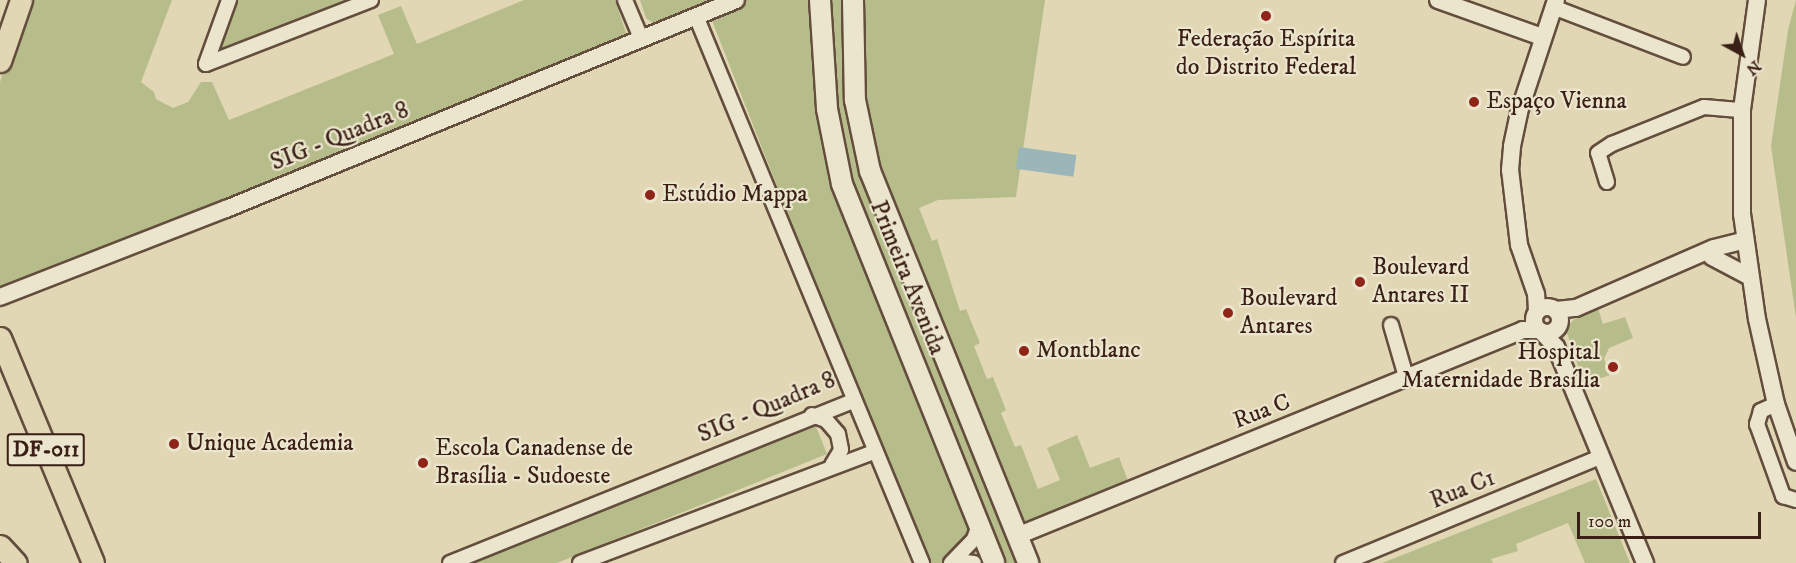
<!DOCTYPE html>
<meta charset="utf-8">
<style>
body{margin:0}
#map{position:relative;width:1796px;height:563px;overflow:hidden;background:#e1d7b4;font-family:"IM FELL DW Pica",serif}
div>[style]{position:absolute}
.green>*{inset:0;background:#b7bd8a}
.water>*{inset:0;background:#9ab6b9;transform-origin:0 0}
.roads{filter:drop-shadow(2px 0 #634d3d) drop-shadow(-2px 0 #634d3d) drop-shadow(0 2px #634d3d) drop-shadow(0 -2px #634d3d)}
.minor>*{height:14px;margin:-7px;padding:0 7px;transform-origin:7px;border-radius:7px;background:#ece5ce}
.tertiary>*{height:16px;margin:-8px;padding:0 8px;transform-origin:8px;border-radius:8px;background:#ece5ce}
.tertiary>.ring{margin:-8px;padding:0;box-sizing:content-box;background:none;border:16px solid #ece5ce;border-radius:50%}
.secondary>*{height:20px;margin:-10px;padding:0 10px;transform-origin:10px;border-radius:10px;background:#ece5ce}
.primary>*{height:21px;margin:-10.5px;padding:0 10.5px;transform-origin:10.5px;border-radius:10.5px;background:#e1d7b4}
.dots>*{width:16px;height:16px;translate:-50% -50%;box-sizing:border-box;border:3px solid #ece5ce;border-radius:50%}
span{translate:-50% -50%;white-space:nowrap;text-align:center;line-height:1.15;-webkit-text-stroke:4.5px #ece5ce;paint-order:stroke}
.shield-label span{padding:2px 4px;background:#ece5ce;border:2px solid;border-radius:4px;-webkit-text-stroke-width:0}
.shield-label{font-size:22px;color:#391f15;font-weight:700}
.poi-label{font-size:24px;color:#391f15}
.left{translate:0 -50%;text-align:left}
.right{translate:-100% -50%;text-align:right}
.street-label{font-size:24px;color:#391f15}
.north{position:absolute;left:1712px;top:24px;width:60px;height:60px;-webkit-text-stroke:4px #ece5ce;paint-order:stroke;rotate:140deg;font-size:16px;font-weight:700;line-height:24px;text-align:center;color:#391f15}
.north::after{content:'';display:block;margin:auto;width:21px;height:27px;background:#391f15;clip-path:polygon(50% 0,100% 100%,50% 72%,0 100%)}
.scale{position:absolute;left:1577px;top:512px;width:184px;height:27px;box-sizing:border-box;border:3px solid #391f15;border-top:0;padding-left:8px;font-size:18px;line-height:21px;white-space:nowrap;color:#391f15;-webkit-text-stroke:4px #ece5ce;paint-order:stroke}
</style>
<div id="map">
<div class="green">
<i style="clip-path:polygon(28px 0,172px 0,141px 82px,154px 92px,156px 99px,173px 108px,188px 102px,201px 82px,212px 82px,229px 120px,394px 54px,378px 15px,401px 6px,417px 44px,524px 0,615px 0,628px 39px,5px 288px,0 286px,0 82px)"></i>
<i style="clip-path:polygon(234px 0,359px 0,226px 52px,221px 50px,219px 41px)"></i>
<i style="clip-path:polygon(640px 0,723px 0,657px 26px,646px 18px)"></i>
<i style="clip-path:polygon(737px 0,1045px 0,1016px 197px,938px 200px,919px 208px,932px 241px,937px 239px,960px 311px,966px 309px,980px 343px,974px 346px,987px 379px,993px 377px,1006px 410px,1001px 413px,1015px 447px,1021px 445px,1038px 489px,1060px 480px,1047px 448px,1077px 435px,1090px 468px,1119px 457px,1128px 481px,1004px 531px,1017px 563px,925px 563px,709px 13px)"></i>
<i style="clip-path:polygon(1796px 0,1796px 318px,1771px 146px,1788px 30px)"></i>
<i style="clip-path:polygon(1598px 308px,1603px 324px,1625px 317px,1633px 338px,1609px 348px,1604px 359px,1610px 375px,1584px 384px,1566px 330px,1573px 320px)"></i>
<i style="clip-path:polygon(815px 424px,827px 454px,557px 563px,470px 563px)"></i>
<i style="clip-path:polygon(1596px 479px,1630px 563px,1585px 563px,1568px 523px,1516px 544px,1518px 551px,1491px 559px,1493px 563px,1382px 563px)"></i>
</div>
<div class="water">
<i style="left:1019px;top:147px;width:58px;height:22px;rotate:8deg"></i>
</div>
<div class="roads">
<div class="minor">
<i style="left:229px;top:0;width:68px;rotate:109.8deg"></i>
<i style="left:206px;top:64px;width:177px;rotate:-21.2deg"></i>
<i style="left:625px;top:0;width:41px;rotate:67.2deg"></i>
<i style="left:1553px;top:7px;width:139px;rotate:21deg"></i>
<i style="left:696px;top:16px;width:592px;rotate:67.55deg"></i>
<i style="left:1607px;top:182px;width:30px;rotate:-107deg"></i>
<i style="left:1598px;top:153px;width:17px;rotate:-33deg"></i>
<i style="left:1612px;top:144px;width:99px;rotate:-21.9deg"></i>
<i style="left:1704px;top:107px;width:38px;rotate:5deg"></i>
<i style="left:1391px;top:325px;width:57px;rotate:73.8deg"></i>
<i style="left:1776px;top:404px;width:17px;rotate:155deg"></i>
<i style="left:1761px;top:411px;width:14px;rotate:107deg"></i>
<i style="left:1757px;top:424px;width:77px;rotate:70.1deg"></i>
<i style="left:1783px;top:496px;width:14px;rotate:17deg"></i>
<i style="left:812px;top:415px;width:15px;rotate:20deg"></i>
<i style="left:826px;top:420px;width:18px;rotate:49deg"></i>
<i style="left:838px;top:434px;width:16px;rotate:79deg"></i>
<i style="left:841px;top:450px;width:17px;rotate:121deg"></i>
<i style="left:957px;top:561px;width:17px;rotate:7deg"></i>
<i style="left:450px;top:563px;width:435px;rotate:-21.9deg"></i>
<i style="left:580px;top:563px;width:314px;rotate:-20.7deg"></i>
<i style="left:951px;top:563px;width:33px;rotate:-46deg"></i>
<i style="left:974px;top:539px;width:15px;rotate:-70deg"></i>
<i style="left:1343px;top:563px;width:278px;rotate:-22.4deg"></i>
</div>
<div class="tertiary">
<i style="left:1438px;top:0;width:110px;rotate:19.6deg"></i>
<i style="left:1757px;top:0;width:111px;rotate:97.8deg"></i>
<i style="left:1742px;top:110px;width:104px;rotate:90deg"></i>
<i style="left:1742px;top:214px;width:106px;rotate:81.9deg"></i>
<i style="left:1757px;top:319px;width:87px;rotate:77.4deg"></i>
<i style="left:1776px;top:404px;width:61px;rotate:71deg"></i>
<i style="left:1712px;top:257px;width:43px;rotate:27.8deg"></i>
<i style="left:0;top:297px;width:243px;rotate:-21.3deg"></i>
<i style="left:226px;top:209px;width:551px;rotate:-22.28deg"></i>
<i class="ring" style="left:1534px;top:307px;width:10px;height:10px"></i>
<i style="left:1556px;top:310px;width:20px;rotate:-6deg"></i>
<i style="left:1576px;top:308px;width:150px;rotate:-23.5deg"></i>
<i style="left:1714px;top:248px;width:32px;rotate:-14deg"></i>
<i style="left:1537px;top:311px;width:17px;rotate:-93deg"></i>
<i style="left:1536px;top:294px;width:52px;rotate:-109.1deg"></i>
<i style="left:1519px;top:245px;width:76px;rotate:-96.8deg"></i>
<i style="left:1510px;top:170px;width:24px;rotate:-85deg"></i>
<i style="left:1512px;top:146px;width:35px;rotate:-78deg"></i>
<i style="left:1519px;top:112px;width:118px;rotate:-71.7deg"></i>
<i style="left:1542px;top:332px;width:21px;rotate:47deg"></i>
<i style="left:1556px;top:347px;width:234px;rotate:67.6deg"></i>
<i style="left:1017px;top:536px;width:546px;rotate:-22.15deg"></i>
<i style="left:1523px;top:330px;width:14px"></i>
</div>
<div class="secondary">
<i style="left:820px;top:0;width:109px;rotate:86.3deg"></i>
<i style="left:827px;top:109px;width:76px;rotate:78.7deg"></i>
<i style="left:842px;top:184px;width:408px;rotate:68.1deg"></i>
<i style="left:853px;top:0;width:100px;rotate:88.9deg"></i>
<i style="left:855px;top:100px;width:73px;rotate:78.1deg"></i>
<i style="left:870px;top:171px;width:423px;rotate:68deg"></i>
</div>
<div class="primary">
<i style="left:0;top:61px;width:65px;rotate:-71deg"></i>
<i style="left:0;top:338px;width:243px;rotate:67.5deg"></i>
<i style="left:0;top:546px;width:23px;rotate:47deg"></i>
</div>
</div>
<div class="dots">
<i style="left:1266px;top:16px;background:#8f2418"></i>
<i style="left:1474px;top:102px;background:#8f2418"></i>
<i style="left:650px;top:195px;background:#8f2418"></i>
<i style="left:1360px;top:282px;background:#8f2418"></i>
<i style="left:1228px;top:313px;background:#8f2418"></i>
<i style="left:1024px;top:351px;background:#8f2418"></i>
<i style="left:1613px;top:367px;background:#8f2418"></i>
<i style="left:174px;top:444px;background:#8f2418"></i>
<i style="left:423px;top:463px;background:#8f2418"></i>
</div>
<div class="shield-label">
<span style="left:46px;top:450px">DF-011</span>
</div>
<div class="poi-label">
<span style="left:1266px;top:54px">Federação Espírita<br>do Distrito Federal</span>
<span class="left" style="left:1486px;top:102px">Espaço Vienna</span>
<span class="left" style="left:662px;top:195px">Estúdio Mappa</span>
<span class="left" style="left:1372px;top:282px">Boulevard<br>Antares II</span>
<span class="left" style="left:1240px;top:313px">Boulevard<br>Antares</span>
<span class="left" style="left:1036px;top:351px">Montblanc</span>
<span class="right" style="left:1600px;top:367px">Hospital<br>Maternidade Brasília</span>
<span class="left" style="left:186px;top:444px">Unique Academia</span>
<span class="left" style="left:435px;top:463px">Escola Canadense de<br>Brasília - Sudoeste</span>
</div>
<div class="street-label">
<span style="left:340px;top:137px;rotate:-22deg">SIG - Quadra 8</span>
<span style="left:907px;top:278px;rotate:68deg">Primeira Avenida</span>
<span style="left:767px;top:408px;rotate:-23deg">SIG - Quadra 8</span>
<span style="left:1262px;top:412px;rotate:-21deg">Rua C</span>
<span style="left:1463px;top:490px;rotate:-22deg">Rua C1</span>
</div>
<div class="north">N</div>
<div class="scale">100 m</div>
</div>
